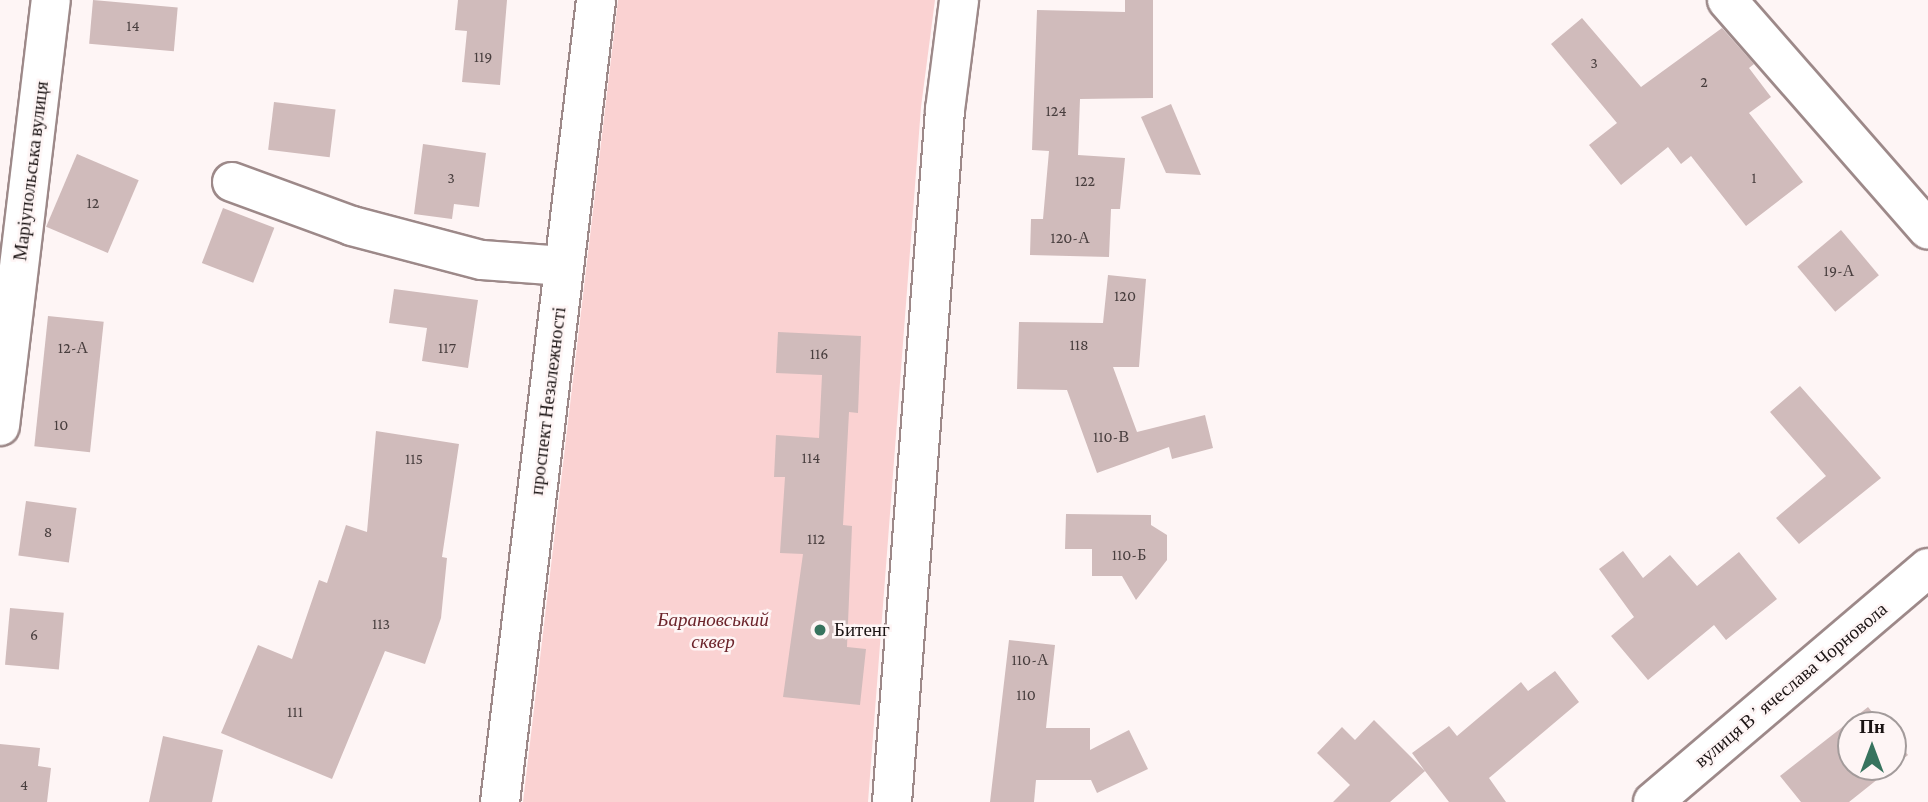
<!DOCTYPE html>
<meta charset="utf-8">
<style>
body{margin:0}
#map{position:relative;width:1928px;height:802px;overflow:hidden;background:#fef5f5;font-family:"Crimson Pro",serif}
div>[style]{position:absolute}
.green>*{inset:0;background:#fad2d2}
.building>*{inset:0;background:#d0bbbb;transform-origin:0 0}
.roads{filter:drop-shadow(2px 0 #9d8989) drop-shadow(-2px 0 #9d8989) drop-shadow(0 2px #9d8989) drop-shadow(0 -2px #9d8989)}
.minor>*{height:38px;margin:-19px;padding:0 19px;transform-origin:19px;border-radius:19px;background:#fff}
.major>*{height:38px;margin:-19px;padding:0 19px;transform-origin:19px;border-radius:19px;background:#fff}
.dots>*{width:19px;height:19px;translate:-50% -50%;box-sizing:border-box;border:4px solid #fef5f5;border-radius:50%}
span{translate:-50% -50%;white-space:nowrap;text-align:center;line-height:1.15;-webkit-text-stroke:5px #fef5f5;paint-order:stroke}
.number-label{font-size:16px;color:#483e3e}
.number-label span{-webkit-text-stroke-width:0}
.street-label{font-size:19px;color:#1b1414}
.park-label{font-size:19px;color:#6c242b;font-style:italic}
.poi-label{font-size:19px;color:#1b1414}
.left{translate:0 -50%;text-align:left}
.north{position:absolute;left:1837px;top:711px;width:70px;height:70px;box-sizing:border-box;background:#fef5f5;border:2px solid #a39b9b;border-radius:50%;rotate:0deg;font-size:19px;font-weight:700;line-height:28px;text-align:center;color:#1b1414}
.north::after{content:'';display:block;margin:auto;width:24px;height:32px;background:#37735e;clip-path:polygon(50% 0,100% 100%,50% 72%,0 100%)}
</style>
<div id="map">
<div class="green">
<i style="clip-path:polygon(618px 0,935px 0,921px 107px,868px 802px,523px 802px)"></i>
</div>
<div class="building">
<i style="left:93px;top:0;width:85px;height:44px;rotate:5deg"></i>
<i style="clip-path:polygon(458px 0,507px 0,500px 85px,462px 82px,467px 31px,455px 30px)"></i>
<i style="clip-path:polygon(1125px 0,1153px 0,1153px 98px,1080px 99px,1078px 155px,1125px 158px,1120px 209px,1111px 209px,1109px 257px,1030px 255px,1031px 219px,1043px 219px,1049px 151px,1032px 150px,1037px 10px,1125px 12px)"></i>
<i style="clip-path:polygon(1582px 18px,1641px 87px,1722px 28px,1754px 64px,1749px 68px,1771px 97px,1749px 113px,1803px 182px,1746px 226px,1691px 156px,1681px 164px,1668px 147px,1621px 185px,1589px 145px,1617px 123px,1551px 44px)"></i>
<i style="left:274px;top:102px;width:62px;height:48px;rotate:7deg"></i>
<i style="clip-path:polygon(1171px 104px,1201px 175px,1166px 173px,1141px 117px)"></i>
<i style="clip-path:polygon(423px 144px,486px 153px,479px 207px,454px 204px,452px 219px,414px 214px)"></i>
<i style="left:77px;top:154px;width:67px;height:79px;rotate:23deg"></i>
<i style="left:223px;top:208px;width:55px;height:59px;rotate:21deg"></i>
<i style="left:1841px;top:230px;width:59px;height:57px;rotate:50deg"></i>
<i style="clip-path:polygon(1108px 275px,1146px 279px,1139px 367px,1113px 367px,1137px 432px,1205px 415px,1213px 448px,1172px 459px,1169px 447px,1097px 473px,1067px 390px,1017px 389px,1019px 322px,1103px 323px)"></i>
<i style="clip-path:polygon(394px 289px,478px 300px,468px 368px,422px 361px,427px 328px,389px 323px)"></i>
<i style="left:48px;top:316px;width:56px;height:131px;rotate:6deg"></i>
<i style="clip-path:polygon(778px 332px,861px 336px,858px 413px,849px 412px,843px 525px,852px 526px,847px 647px,866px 649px,860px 705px,783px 697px,803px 554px,780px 553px,785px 477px,774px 477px,776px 435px,819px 438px,822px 375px,776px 373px)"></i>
<i style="clip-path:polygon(1800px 386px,1881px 478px,1799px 544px,1776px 518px,1826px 476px,1770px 412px)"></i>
<i style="clip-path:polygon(376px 431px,459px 444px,442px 557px,447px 558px,441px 618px,425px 664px,385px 651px,332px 779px,221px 733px,258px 645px,292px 659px,319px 580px,327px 583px,346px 525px,367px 532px)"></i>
<i style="left:26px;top:501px;width:51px;height:55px;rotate:8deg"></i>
<i style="clip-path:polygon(1066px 514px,1151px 515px,1151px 525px,1167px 535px,1167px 560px,1136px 600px,1122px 576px,1092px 576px,1092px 549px,1065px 549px)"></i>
<i style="clip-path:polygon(1623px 551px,1643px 578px,1670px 555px,1697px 586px,1739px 552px,1777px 599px,1726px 640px,1714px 625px,1648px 680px,1611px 636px,1634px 617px,1599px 569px)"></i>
<i style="left:10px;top:608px;width:54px;height:57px;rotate:5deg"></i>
<i style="clip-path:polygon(1009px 640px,1055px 645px,1046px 728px,1090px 728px,1090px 750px,1129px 730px,1148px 769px,1097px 793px,1091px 780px,1036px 780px,1034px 802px,990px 802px)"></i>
<i style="clip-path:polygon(1555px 671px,1579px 702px,1489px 778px,1506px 802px,1449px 802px,1425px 771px,1390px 802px,1333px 802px,1350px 785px,1317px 753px,1342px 727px,1355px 740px,1374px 720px,1425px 771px,1412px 753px,1449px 726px,1457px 736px,1521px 682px,1528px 691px)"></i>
<i style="clip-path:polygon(1868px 707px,1883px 725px,1851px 725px,1851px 767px,1893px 767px,1849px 802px,1801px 802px,1780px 776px)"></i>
<i style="clip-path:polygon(163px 736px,223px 750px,212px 802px,149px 802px)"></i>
<i style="clip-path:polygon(1893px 737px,1908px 755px,1893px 767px)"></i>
<i style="clip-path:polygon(0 744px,40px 748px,38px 766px,51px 768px,47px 802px,0 802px)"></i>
</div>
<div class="roads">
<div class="minor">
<i style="left:1727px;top:0;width:305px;rotate:48.8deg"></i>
<i style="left:232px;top:182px;width:128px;rotate:20.1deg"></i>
<i style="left:352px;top:226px;width:134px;rotate:14.7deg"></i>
<i style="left:482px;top:260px;width:82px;rotate:4.2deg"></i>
<i style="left:0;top:426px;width:429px;rotate:-83.2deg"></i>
<i style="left:1653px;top:802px;width:361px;rotate:-40.4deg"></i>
</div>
<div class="major">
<i style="left:500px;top:802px;width:808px;rotate:-83.17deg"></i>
<i style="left:892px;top:802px;width:694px;rotate:-85.62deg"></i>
<i style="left:945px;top:110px;width:111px;rotate:-82.7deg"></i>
</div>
</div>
<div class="dots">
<i style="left:820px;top:630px;background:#37735e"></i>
</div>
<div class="number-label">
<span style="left:133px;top:26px">14</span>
<span style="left:483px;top:57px">119</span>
<span style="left:1594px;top:63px">3</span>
<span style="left:1704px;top:82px">2</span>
<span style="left:1056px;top:111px">124</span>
<span style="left:451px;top:178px">3</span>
<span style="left:1754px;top:178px">1</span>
<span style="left:1085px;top:181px">122</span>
<span style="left:93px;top:203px">12</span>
<span style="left:1070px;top:238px">120-А</span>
<span style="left:1839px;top:271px">19-А</span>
<span style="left:1125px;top:296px">120</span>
<span style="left:1079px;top:345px">118</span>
<span style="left:73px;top:348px">12-А</span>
<span style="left:447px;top:348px">117</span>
<span style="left:819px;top:354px">116</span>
<span style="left:61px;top:425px">10</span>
<span style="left:1111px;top:437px">110-В</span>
<span style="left:811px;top:458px">114</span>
<span style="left:414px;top:459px">115</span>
<span style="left:48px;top:532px">8</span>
<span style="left:816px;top:539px">112</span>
<span style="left:1129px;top:555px">110-Б</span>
<span style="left:381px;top:624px">113</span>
<span style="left:34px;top:635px">6</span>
<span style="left:1030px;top:660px">110-А</span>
<span style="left:1026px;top:695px">110</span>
<span style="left:295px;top:712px">111</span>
<span style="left:24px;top:785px">4</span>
</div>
<div class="street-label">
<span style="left:31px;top:171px;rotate:-83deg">Маріупольська вулиця</span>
<span style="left:548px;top:401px;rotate:-83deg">проспект Незалежності</span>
<span style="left:1791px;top:685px;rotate:-40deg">вулиця Вʼячеслава Чорновола</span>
</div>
<div class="park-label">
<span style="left:713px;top:631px">Барановський<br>сквер</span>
</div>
<div class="poi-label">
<span class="left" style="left:834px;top:630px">Битенг</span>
</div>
<div class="north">Пн</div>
</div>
